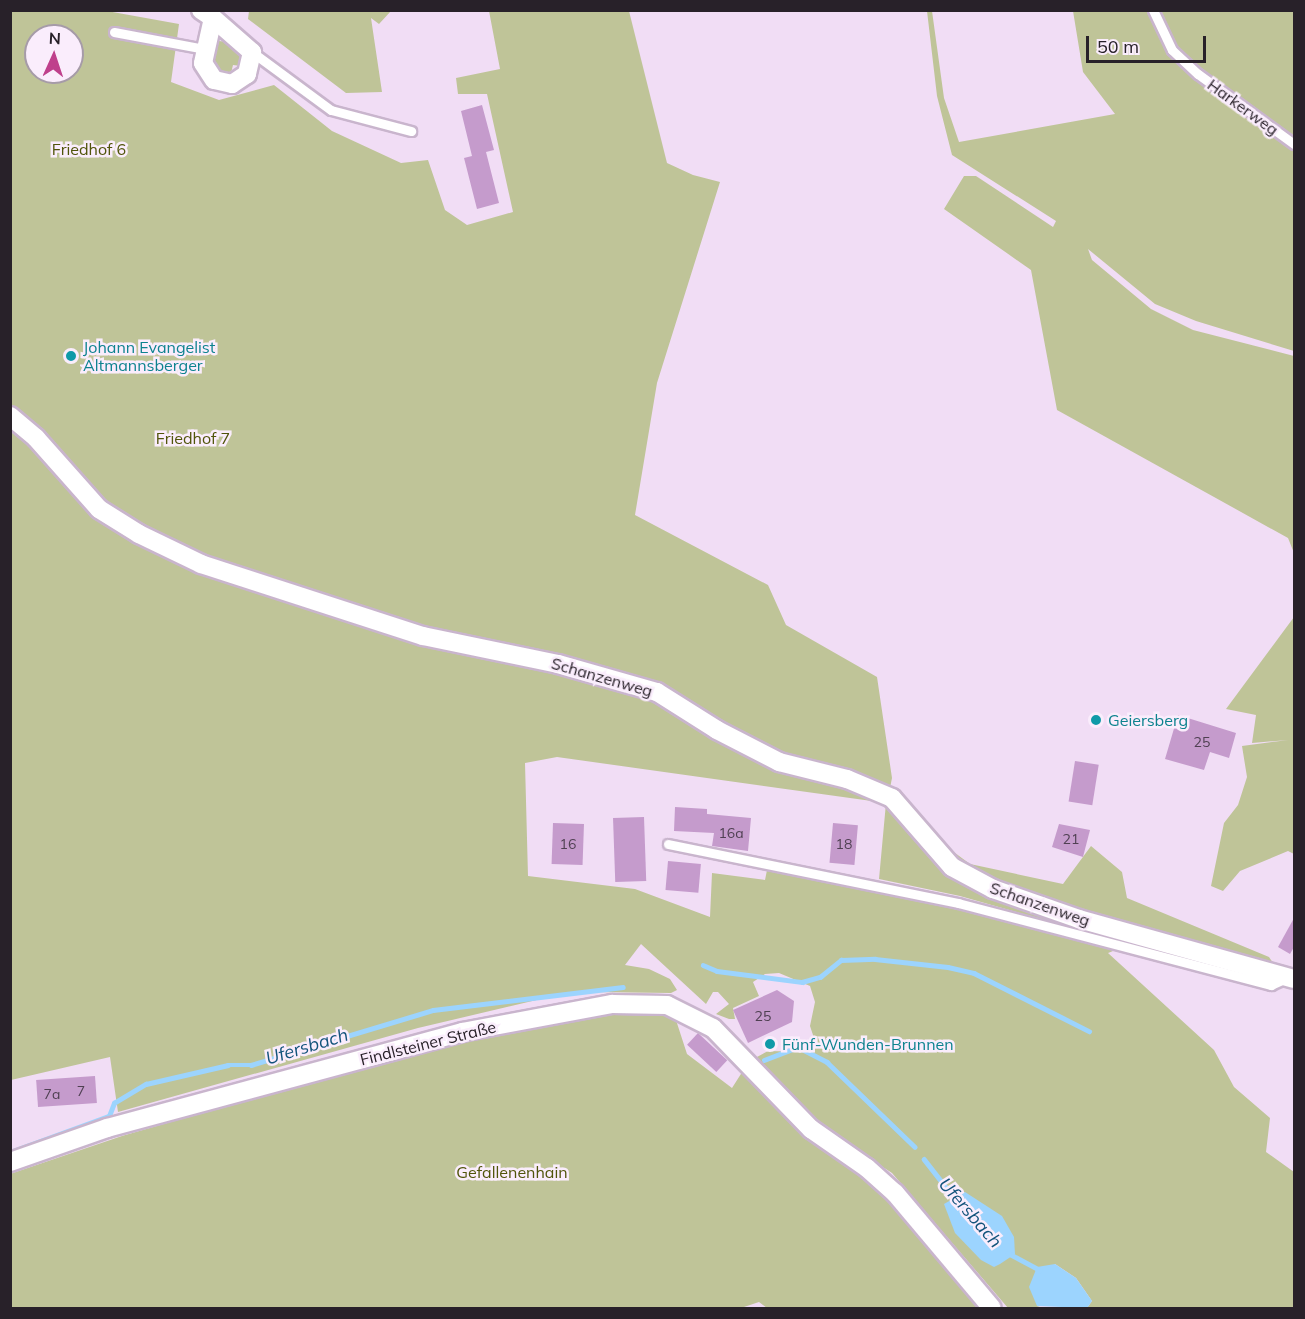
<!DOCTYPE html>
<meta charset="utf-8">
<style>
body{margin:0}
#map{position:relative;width:1305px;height:1319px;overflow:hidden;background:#f1ddf5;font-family:Mulish,sans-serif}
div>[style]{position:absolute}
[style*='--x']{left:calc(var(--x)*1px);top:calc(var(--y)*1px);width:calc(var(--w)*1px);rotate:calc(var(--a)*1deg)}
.green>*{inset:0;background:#bfc498}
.water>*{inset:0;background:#9cd4fe}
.stream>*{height:4.5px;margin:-2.25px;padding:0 2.25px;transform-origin:2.25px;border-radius:2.25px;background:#9cd4fe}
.building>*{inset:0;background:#c59bcc;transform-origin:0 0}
.roads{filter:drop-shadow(2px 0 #c9b5cd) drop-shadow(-2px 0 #c9b5cd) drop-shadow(0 2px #c9b5cd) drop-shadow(0 -2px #c9b5cd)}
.service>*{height:9px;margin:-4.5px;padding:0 4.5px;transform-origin:4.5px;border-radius:4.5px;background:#fff}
.minor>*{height:18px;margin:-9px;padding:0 9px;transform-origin:9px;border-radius:9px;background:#fff}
.dots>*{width:16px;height:16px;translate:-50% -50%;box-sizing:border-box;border:3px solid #faedfc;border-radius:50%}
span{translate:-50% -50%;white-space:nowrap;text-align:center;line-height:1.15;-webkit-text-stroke:5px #faedfc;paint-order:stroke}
.number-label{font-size:14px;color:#4f4052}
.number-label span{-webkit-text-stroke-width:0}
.street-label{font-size:16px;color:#282129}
.park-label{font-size:16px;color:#50540a}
.culture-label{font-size:16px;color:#0d838f}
.left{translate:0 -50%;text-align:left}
.water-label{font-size:18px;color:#12537b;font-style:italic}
.frame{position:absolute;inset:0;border:12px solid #282129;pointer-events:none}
.north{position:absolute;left:24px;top:24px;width:60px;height:60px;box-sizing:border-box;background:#faedfc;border:2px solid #a69ba8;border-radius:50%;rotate:3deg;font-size:16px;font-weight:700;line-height:24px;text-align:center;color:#282129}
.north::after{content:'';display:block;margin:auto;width:21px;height:27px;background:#bf408c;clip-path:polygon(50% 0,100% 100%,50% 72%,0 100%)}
.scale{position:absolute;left:1086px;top:36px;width:120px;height:27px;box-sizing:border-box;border:3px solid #282129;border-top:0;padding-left:8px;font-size:18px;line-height:21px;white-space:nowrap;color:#282129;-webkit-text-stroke:4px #faedfc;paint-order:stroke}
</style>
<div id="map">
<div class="green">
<i style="clip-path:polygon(1150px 10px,1170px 52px,1294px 146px,1294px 351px,1196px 321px,1155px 304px,1088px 249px,1092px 260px,1151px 309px,1193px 330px,1294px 356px,1294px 553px,1288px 538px,1057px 410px,1031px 270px,944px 209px,964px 176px,976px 176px,1053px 227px,1056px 221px,952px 155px,937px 96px,927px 11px,932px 11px,944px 98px,959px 142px,1115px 114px,1083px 72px,1073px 11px)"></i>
<i style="clip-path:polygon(evenodd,10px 11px,107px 11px,179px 24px,171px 82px,219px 100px,274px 85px,332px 131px,401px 163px,428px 160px,445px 210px,467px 225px,513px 212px,487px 94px,458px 94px,456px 78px,500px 69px,489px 11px,629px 11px,667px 163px,693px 175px,720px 182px,657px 383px,635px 515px,768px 585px,786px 625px,877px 677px,892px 778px,887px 803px,970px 864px,1063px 884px,1091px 846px,1122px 872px,1127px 898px,1269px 957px,1284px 979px,1271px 985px,960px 896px,879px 879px,886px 803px,557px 757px,525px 763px,528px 876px,635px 889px,710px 917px,712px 873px,765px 880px,767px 870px,794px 873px,871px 887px,1118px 949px,1108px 953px,1214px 1050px,1234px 1087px,1270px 1118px,1266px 1152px,1294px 1172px,1294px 1308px,1087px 1308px,1092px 1301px,1076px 1278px,1055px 1264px,1037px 1306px,1043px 1308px,1008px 1308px,892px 1173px,815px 1123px,755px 1058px,768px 1051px,812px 1052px,815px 1041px,810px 1026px,815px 1002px,810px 986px,779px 973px,765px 974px,753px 982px,759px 996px,733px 1008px,735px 1019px,729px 1019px,716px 1014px,729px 1004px,718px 992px,713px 992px,706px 1004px,641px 944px,625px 965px,649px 969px,670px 979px,677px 990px,671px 993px,590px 992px,545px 998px,418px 1028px,118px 1112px,110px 1057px,11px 1080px,10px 11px,36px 36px,72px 36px,72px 72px,36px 72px,36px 36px)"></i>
<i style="clip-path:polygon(249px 11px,391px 11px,379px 24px,371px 18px,382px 92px,346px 93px,248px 19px)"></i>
<i style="clip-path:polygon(1156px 11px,1294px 11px,1294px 140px,1199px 72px,1173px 47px)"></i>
<i style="clip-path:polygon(219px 41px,228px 42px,243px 54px,241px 66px,233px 65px,230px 77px,220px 77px,211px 58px)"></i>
<i style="clip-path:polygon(1294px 617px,1294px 854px,1288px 851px,1240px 871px,1223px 891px,1211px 886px,1224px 823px,1238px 805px,1247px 777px,1242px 746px,1288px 740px,1252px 743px,1256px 715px,1226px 709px)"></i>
<i style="clip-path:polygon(617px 1010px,675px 1017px,687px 1054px,732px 1088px,746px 1066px,789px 1121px,884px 1190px,986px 1308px,767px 1308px,759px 1302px,741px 1308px,11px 1308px,10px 1174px,122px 1136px,364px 1066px,549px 1022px)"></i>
</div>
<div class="water">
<i style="clip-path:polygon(965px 1192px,1002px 1216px,1014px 1237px,1015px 1254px,1000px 1264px,994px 1267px,981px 1260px,955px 1233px,944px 1204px)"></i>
<i style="clip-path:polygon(1055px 1264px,1076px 1278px,1092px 1301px,1087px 1308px,1037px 1306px,1029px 1287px,1037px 1267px)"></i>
</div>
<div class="stream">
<i style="--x:703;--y:965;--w:15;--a:23"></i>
<i style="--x:717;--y:971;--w:86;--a:7.4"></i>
<i style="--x:802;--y:982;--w:19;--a:-16"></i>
<i style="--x:820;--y:977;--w:27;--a:-39"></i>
<i style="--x:841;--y:960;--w:34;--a:-2"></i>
<i style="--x:875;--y:959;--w:73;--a:6.3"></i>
<i style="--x:948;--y:967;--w:27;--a:13"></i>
<i style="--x:974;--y:973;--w:129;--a:26.8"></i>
<i style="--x:764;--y:1060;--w:36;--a:-21"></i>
<i style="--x:798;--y:1047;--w:33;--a:27"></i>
<i style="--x:827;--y:1062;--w:122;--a:44"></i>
<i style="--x:10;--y:1152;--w:105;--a:-20"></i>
<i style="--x:109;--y:1116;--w:14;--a:-69"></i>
<i style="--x:114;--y:1103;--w:37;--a:-31"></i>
<i style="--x:146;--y:1084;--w:84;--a:-13"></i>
<i style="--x:228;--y:1065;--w:23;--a:0"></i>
<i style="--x:251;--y:1065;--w:190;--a:-16.8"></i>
<i style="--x:433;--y:1010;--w:191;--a:-6.9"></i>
<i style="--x:924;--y:1159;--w:52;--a:52"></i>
<i style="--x:1008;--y:1253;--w:36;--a:28"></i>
</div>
<div class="building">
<i style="clip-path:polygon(482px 105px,494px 150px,486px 152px,499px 203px,477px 209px,464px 158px,472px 156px,461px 111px)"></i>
<i style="clip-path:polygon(1178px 715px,1236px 733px,1229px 758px,1210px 752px,1204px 770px,1165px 759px)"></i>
<i style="left:1075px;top:761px;width:24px;height:41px;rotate:9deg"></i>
<i style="clip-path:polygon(675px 807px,707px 809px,707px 814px,751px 818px,748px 851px,712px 846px,714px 833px,674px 831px)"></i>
<i style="left:644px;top:817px;width:64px;height:31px;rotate:88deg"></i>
<i style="left:553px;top:823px;width:31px;height:41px;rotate:2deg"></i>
<i style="left:833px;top:823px;width:25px;height:40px;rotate:5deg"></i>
<i style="clip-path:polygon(1059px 824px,1090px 830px,1083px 857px,1052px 847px)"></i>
<i style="left:668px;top:861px;width:33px;height:29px;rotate:5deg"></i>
<i style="clip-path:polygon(1294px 918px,1294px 947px,1290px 954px,1278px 947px)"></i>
<i style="clip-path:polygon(777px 990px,794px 1001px,792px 1022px,748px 1043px,733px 1010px)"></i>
<i style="left:698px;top:1033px;width:40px;height:16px;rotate:43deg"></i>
<i style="left:95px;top:1076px;width:27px;height:59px;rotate:86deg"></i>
</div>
<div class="roads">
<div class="service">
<i style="--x:1153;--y:10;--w:44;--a:64.6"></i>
<i style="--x:1172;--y:50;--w:35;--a:43"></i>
<i style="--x:1198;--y:74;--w:119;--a:36.1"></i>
<i style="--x:114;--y:32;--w:93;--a:10.6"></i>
<i style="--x:252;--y:52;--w:98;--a:36.3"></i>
<i style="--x:331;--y:110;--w:83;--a:14.7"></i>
<i style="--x:668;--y:844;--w:296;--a:11.5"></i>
<i style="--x:958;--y:903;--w:324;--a:14.7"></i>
<i style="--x:1271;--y:985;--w:14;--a:-25"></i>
</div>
<div class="minor">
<i style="--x:201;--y:10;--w:14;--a:34"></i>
<i style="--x:213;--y:18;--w:52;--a:41.1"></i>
<i style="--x:252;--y:52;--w:23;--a:103"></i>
<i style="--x:247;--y:74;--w:18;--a:146"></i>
<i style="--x:232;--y:84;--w:18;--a:-167"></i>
<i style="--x:214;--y:80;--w:20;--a:-123"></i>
<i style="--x:203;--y:63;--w:46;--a:-77.5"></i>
<i style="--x:10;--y:416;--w:34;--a:40"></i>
<i style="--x:36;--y:438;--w:95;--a:48.4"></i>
<i style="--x:99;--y:509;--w:47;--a:32"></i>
<i style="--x:139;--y:534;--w:69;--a:25.8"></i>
<i style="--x:201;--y:564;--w:233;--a:18"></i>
<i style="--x:423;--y:636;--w:138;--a:11.7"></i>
<i style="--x:558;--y:664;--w:103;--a:15.8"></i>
<i style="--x:657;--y:692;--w:71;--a:32.3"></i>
<i style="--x:717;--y:730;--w:70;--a:27.3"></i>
<i style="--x:779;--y:762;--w:70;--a:14"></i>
<i style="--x:847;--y:779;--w:49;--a:22.9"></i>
<i style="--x:892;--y:798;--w:91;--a:49"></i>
<i style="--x:952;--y:867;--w:47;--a:28.2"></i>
<i style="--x:993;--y:889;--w:91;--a:19.2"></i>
<i style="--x:1079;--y:919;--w:223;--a:15.6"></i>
<i style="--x:10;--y:1162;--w:103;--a:-19.3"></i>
<i style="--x:107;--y:1128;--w:368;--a:-15.1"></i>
<i style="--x:462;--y:1032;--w:153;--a:-10.6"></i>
<i style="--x:612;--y:1004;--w:55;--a:1"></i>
<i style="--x:667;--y:1005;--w:51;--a:26.6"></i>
<i style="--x:713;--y:1028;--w:141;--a:45.9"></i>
<i style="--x:811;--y:1129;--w:68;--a:34.9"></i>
<i style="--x:867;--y:1168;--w:38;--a:42"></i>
<i style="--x:895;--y:1193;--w:150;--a:49.9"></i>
</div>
</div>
<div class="dots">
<i style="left:71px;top:356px;background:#0f9aa8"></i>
<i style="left:1096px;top:720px;background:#0f9aa8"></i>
<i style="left:770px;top:1044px;background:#0f9aa8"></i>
</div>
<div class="number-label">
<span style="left:1202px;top:742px">25</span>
<span style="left:731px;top:833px">16a</span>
<span style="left:1071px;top:839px">21</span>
<span style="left:568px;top:844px">16</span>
<span style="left:844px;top:844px">18</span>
<span style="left:763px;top:1016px">25</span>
<span style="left:81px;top:1091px">7</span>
<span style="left:52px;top:1094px">7a</span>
</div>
<div class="street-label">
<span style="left:1243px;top:107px;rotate:36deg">Harkerweg</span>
<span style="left:602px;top:677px;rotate:16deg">Schanzenweg</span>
<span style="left:1040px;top:904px;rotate:19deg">Schanzenweg</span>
<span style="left:428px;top:1043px;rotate:-14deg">Findlsteiner Straße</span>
</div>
<div class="park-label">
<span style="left:89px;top:149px">Friedhof 6</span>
<span style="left:193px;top:438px">Friedhof 7</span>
<span style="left:512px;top:1172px">Gefallenenhain</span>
</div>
<div class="culture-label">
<span class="left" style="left:83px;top:356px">Johann Evangelist<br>Altmannsberger</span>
<span class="left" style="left:1108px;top:720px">Geiersberg</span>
<span class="left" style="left:782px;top:1044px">Fünf-Wunden-Brunnen</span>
</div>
<div class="water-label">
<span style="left:307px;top:1047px;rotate:-17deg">Ufersbach</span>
<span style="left:970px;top:1213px;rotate:49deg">Ufersbach</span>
</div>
<div class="frame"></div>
<div class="north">N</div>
<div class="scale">50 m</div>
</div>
